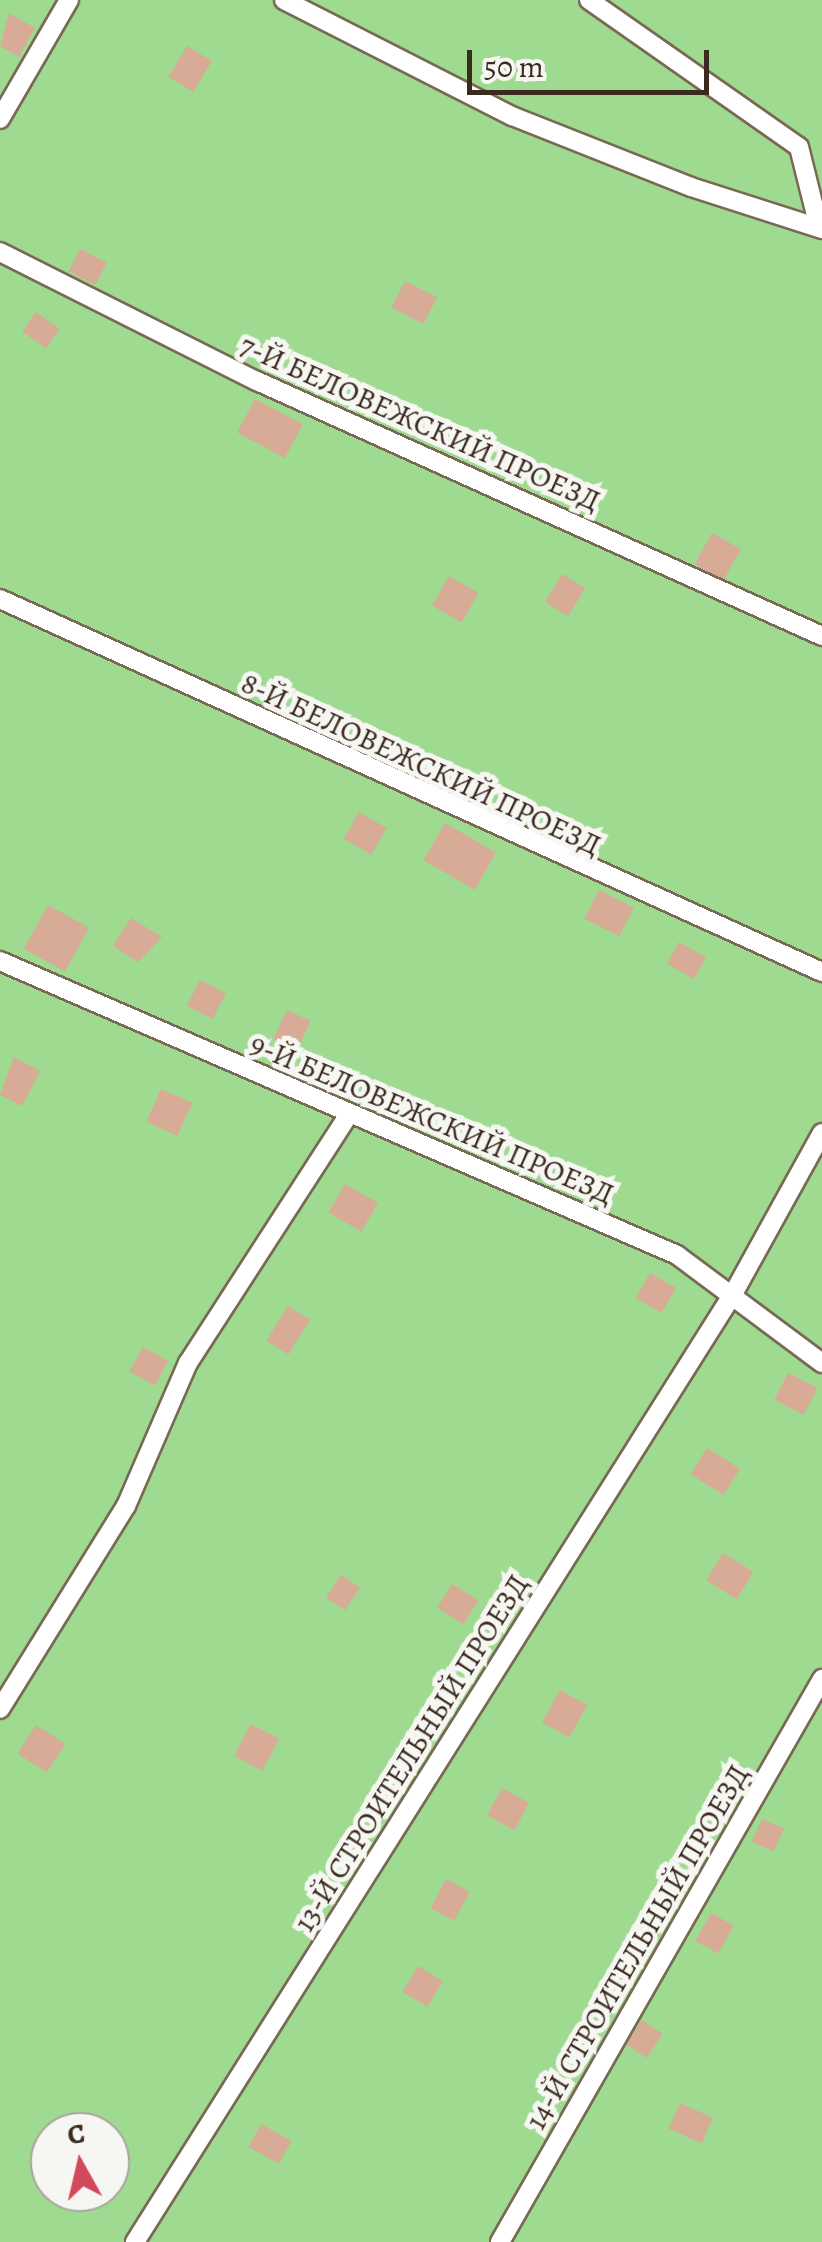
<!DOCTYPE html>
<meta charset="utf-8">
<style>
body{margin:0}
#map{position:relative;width:822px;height:2242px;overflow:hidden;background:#ecddb9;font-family:Alegreya,serif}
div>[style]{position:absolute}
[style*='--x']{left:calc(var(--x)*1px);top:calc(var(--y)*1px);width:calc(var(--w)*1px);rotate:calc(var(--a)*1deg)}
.green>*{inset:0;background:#9eda8f}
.building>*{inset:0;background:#d8ab96;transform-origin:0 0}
.roads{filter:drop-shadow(2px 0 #796954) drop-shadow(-2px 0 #796954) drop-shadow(0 2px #796954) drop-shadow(0 -2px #796954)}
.service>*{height:18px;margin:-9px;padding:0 9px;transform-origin:9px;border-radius:9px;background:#fff}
span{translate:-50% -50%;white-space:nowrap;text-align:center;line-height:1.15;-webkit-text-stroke:10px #f6f6f2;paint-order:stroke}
.street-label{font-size:30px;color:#3b2a1e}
.north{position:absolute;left:30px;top:2112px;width:100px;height:100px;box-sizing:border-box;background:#f6f6f2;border:2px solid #aba49d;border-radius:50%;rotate:352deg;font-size:28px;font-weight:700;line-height:40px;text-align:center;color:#3b2a1e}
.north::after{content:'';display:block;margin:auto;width:35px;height:45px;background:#d1495b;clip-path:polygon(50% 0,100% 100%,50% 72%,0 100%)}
.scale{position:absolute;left:467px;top:50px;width:242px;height:45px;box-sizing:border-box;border:5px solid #3b2a1e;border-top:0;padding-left:12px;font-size:30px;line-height:35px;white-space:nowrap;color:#3b2a1e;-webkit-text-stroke:8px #f6f6f2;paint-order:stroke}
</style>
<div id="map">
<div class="green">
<i style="clip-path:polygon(evenodd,0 0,822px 0,822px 2242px,0 2242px,0 0,50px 2132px,110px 2132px,110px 2192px,50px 2192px,50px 2132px)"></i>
</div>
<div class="building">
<i style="clip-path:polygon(9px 13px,35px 28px,19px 57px,0 46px)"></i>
<i style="left:187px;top:46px;width:29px;height:36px;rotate:31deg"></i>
<i style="left:80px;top:249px;width:30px;height:25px;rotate:27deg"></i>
<i style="left:405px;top:281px;width:36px;height:30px;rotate:27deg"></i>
<i style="left:36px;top:312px;width:29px;height:24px;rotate:35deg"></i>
<i style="left:255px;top:399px;width:54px;height:38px;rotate:28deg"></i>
<i style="left:712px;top:533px;width:33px;height:36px;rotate:29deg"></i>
<i style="left:562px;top:574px;width:27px;height:33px;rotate:31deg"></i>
<i style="left:449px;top:576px;width:34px;height:34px;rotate:30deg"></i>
<i style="left:359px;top:812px;width:32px;height:31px;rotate:30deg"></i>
<i style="left:445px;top:823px;width:59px;height:43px;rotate:30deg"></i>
<i style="left:599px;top:890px;width:39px;height:32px;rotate:27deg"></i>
<i style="left:48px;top:905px;width:47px;height:50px;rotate:29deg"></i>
<i style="clip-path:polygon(131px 918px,162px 937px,138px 962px,113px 946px)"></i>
<i style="left:679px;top:942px;width:31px;height:25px;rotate:29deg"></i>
<i style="left:200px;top:980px;width:29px;height:29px;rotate:27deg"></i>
<i style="left:287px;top:1010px;width:26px;height:32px;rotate:25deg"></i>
<i style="clip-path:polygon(14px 1057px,40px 1071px,22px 1106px,0 1095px)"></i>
<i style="left:161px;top:1089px;width:34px;height:36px;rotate:24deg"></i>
<i style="left:345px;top:1184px;width:38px;height:33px;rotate:30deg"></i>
<i style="left:650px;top:1273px;width:30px;height:29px;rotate:30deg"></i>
<i style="left:288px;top:1306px;width:26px;height:41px;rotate:32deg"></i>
<i style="left:143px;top:1347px;width:29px;height:28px;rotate:29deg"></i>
<i style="left:788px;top:1373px;width:33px;height:30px;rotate:27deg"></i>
<i style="left:707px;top:1448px;width:39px;height:31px;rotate:32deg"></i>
<i style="left:723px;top:1553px;width:36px;height:32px;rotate:32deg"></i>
<i style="left:341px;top:1575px;width:23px;height:27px;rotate:34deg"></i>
<i style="left:452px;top:1584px;width:31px;height:28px;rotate:32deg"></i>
<i style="left:560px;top:1690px;width:31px;height:37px;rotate:29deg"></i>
<i style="left:251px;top:1724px;width:32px;height:36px;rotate:28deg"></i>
<i style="left:36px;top:1725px;width:35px;height:34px;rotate:33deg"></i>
<i style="left:502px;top:1788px;width:31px;height:31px;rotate:29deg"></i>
<i style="left:762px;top:1819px;width:24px;height:25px;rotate:24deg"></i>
<i style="left:446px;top:1879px;width:27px;height:33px;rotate:28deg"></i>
<i style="left:711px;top:1913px;width:26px;height:32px;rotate:29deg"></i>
<i style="left:418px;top:1966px;width:29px;height:30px;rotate:31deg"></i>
<i style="left:642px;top:2020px;width:25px;height:29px;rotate:34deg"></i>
<i style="left:680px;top:2103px;width:36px;height:28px;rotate:24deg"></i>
<i style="left:261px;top:2124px;width:35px;height:26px;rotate:29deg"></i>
</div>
<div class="roads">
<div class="service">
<i style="--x:284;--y:0;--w:256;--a:27"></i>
<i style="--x:512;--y:116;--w:193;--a:21.6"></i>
<i style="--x:691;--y:187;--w:138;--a:17.8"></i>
<i style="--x:589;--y:0;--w:256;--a:35"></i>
<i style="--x:799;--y:147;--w:82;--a:76"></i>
<i style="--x:0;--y:119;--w:138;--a:-59.9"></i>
<i style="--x:0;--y:252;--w:288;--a:26.7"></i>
<i style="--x:257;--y:381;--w:620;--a:24.29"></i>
<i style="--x:0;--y:599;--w:903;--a:24.41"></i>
<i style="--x:0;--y:961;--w:738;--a:23.47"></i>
<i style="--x:677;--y:1255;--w:181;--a:36.7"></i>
<i style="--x:0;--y:1709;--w:239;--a:-58.2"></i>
<i style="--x:126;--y:1506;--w:156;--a:-66.6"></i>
<i style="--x:188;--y:1363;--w:297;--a:-57.1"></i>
<i style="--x:135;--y:2242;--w:1121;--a:-57.76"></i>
<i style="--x:733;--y:1294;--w:184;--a:-61.1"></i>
<i style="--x:500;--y:2242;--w:649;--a:-60.23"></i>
</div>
</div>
<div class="street-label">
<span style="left:420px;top:423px;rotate:24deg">7-Й БЕЛОВЕЖСКИЙ ПРОЕЗД</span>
<span style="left:421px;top:764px;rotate:25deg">8-Й БЕЛОВЕЖСКИЙ ПРОЕЗД</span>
<span style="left:432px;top:1119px;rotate:23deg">9-Й БЕЛОВЕЖСКИЙ ПРОЕЗД</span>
<span style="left:411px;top:1753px;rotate:-58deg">13-Й СТРОИТЕЛЬНЫЙ ПРОЕЗД</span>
<span style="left:637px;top:1947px;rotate:-60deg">14-Й СТРОИТЕЛЬНЫЙ ПРОЕЗД</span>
</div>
<div class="north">С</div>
<div class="scale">50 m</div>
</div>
